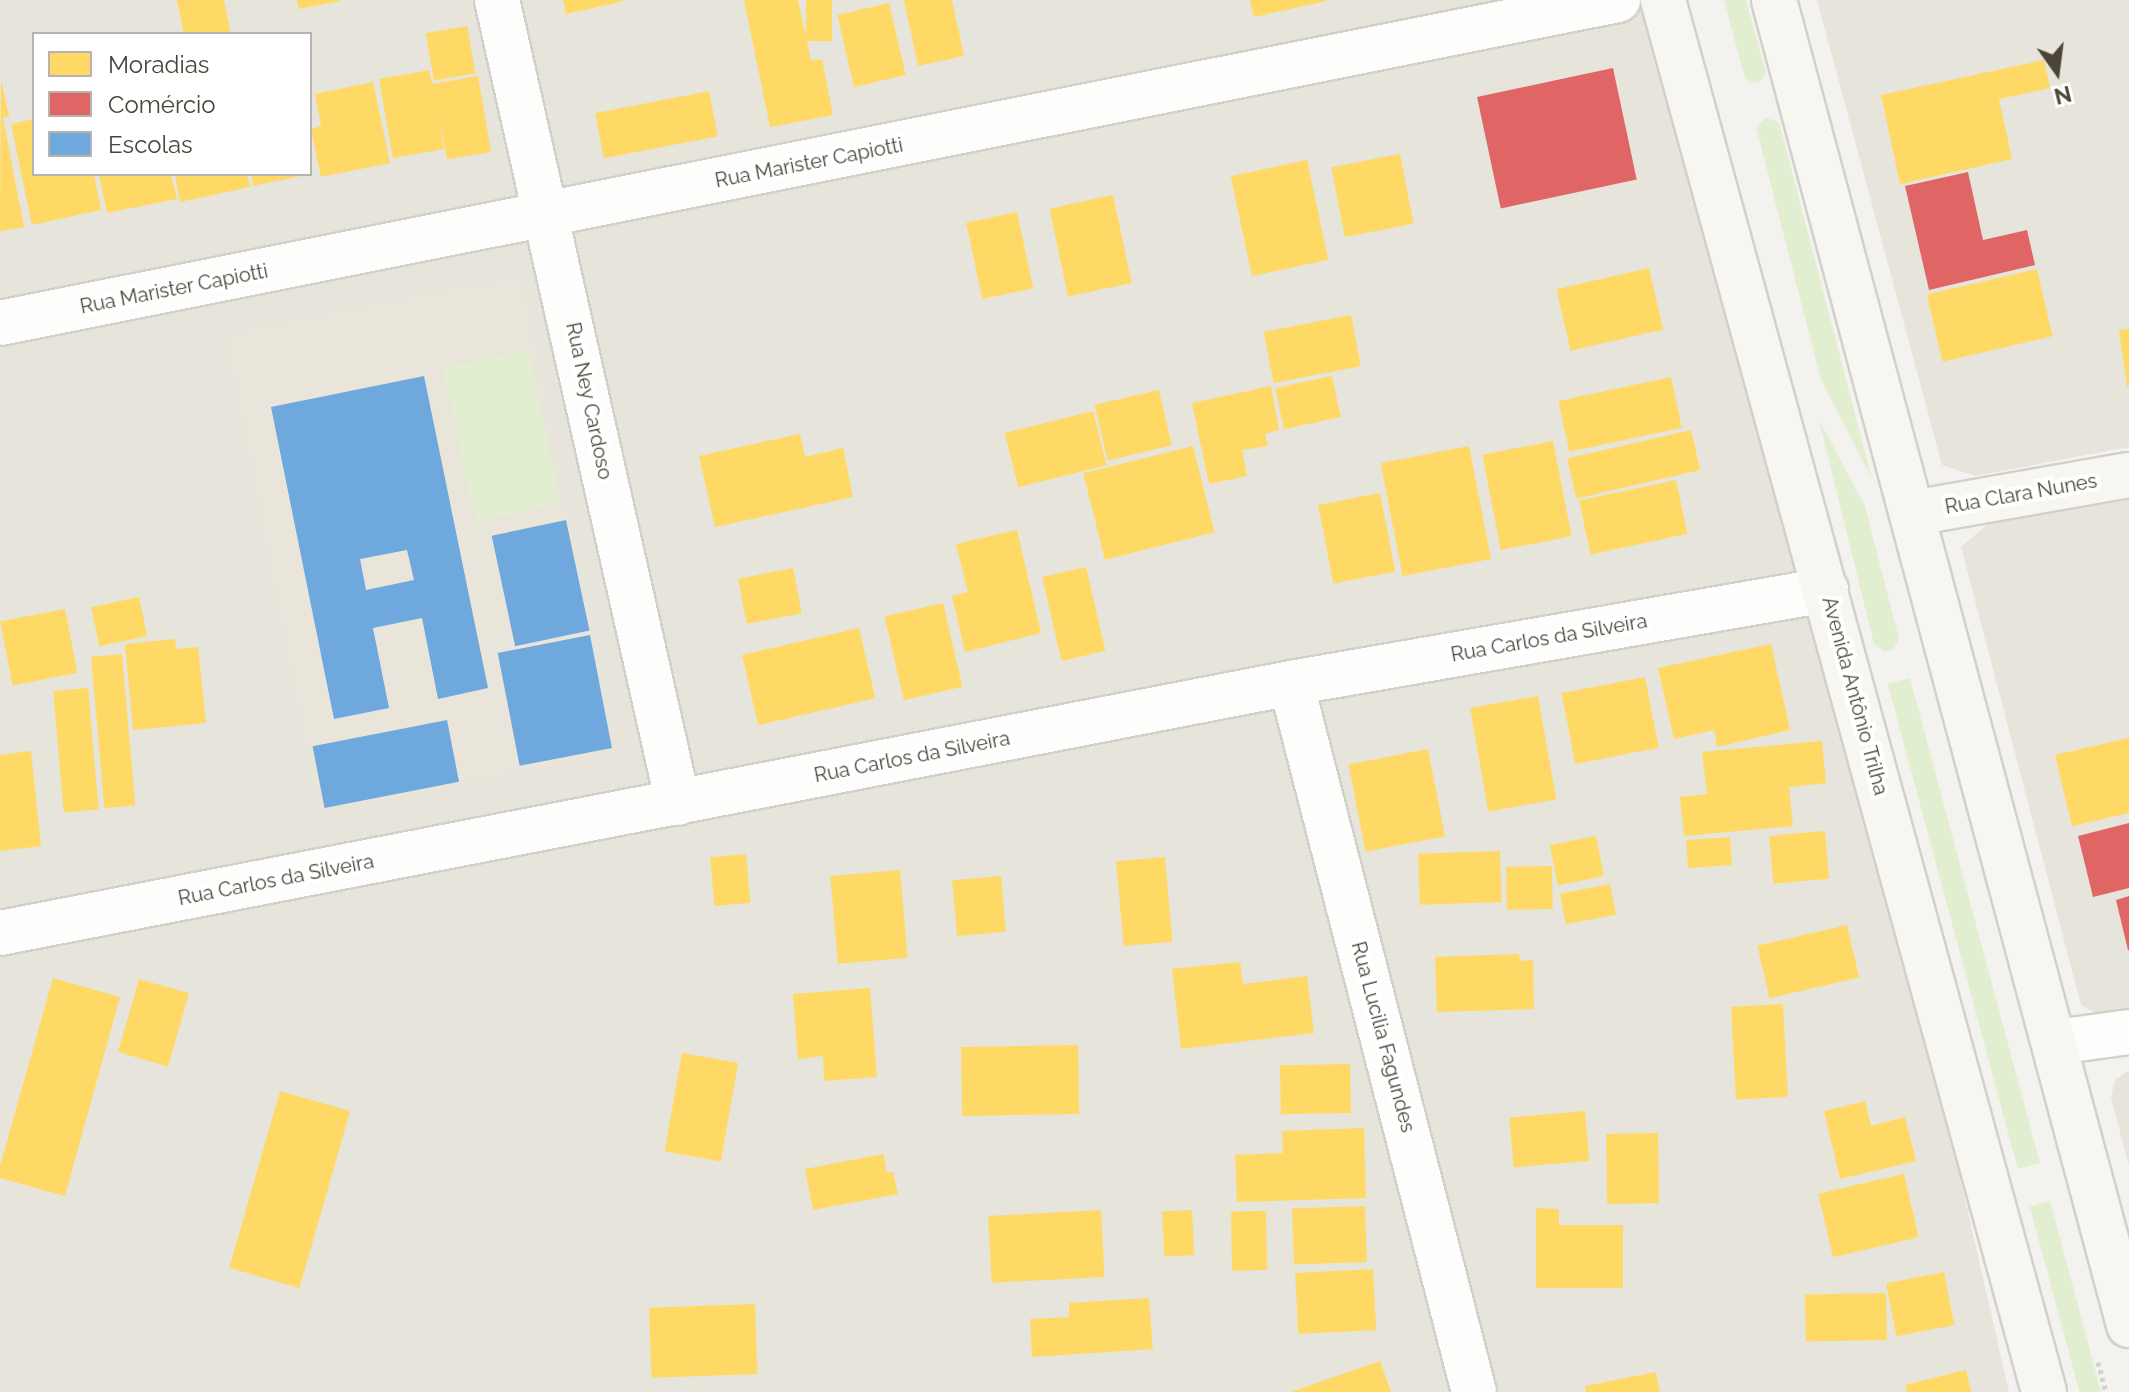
<!DOCTYPE html>
<meta charset="utf-8">
<style>
body{margin:0}
#map{position:relative;width:2129px;height:1392px;overflow:hidden;background:#f4f2ee;font-family:Raleway,sans-serif}
div>[style]{position:absolute}
[style*='--x']{left:calc(var(--x)*1px);top:calc(var(--y)*1px);width:calc(var(--w)*1px);rotate:calc(var(--a)*1deg)}
.residential>*{inset:0;background:#e7e4dc}
.education>*{inset:0;background:#eae5da;transform-origin:0 0}
.green>*{inset:0;background:#e1eecf;transform-origin:0 0}
.homes>*{inset:0;background:#ffd966;transform-origin:0 0}
.shops>*{inset:0;background:#e06666;transform-origin:0 0}
.schools>*{inset:0;background:#6fa8dc;transform-origin:0 0}
.path>*{height:5px;margin-top:-2.5px;transform-origin:0;background:repeating-linear-gradient(90deg,#d3d2cc 0 4px,transparent 0 8px)}
.roads{filter:drop-shadow(2px 0 #d2d0cb) drop-shadow(-2px 0 #d2d0cb) drop-shadow(0 2px #d2d0cb) drop-shadow(0 -2px #d2d0cb)}
.street>*{height:44px;margin:-22px;padding:0 22px;transform-origin:22px;border-radius:22px;background:#fdfdfc}
.secondary>*{height:44px;margin:-22px;padding:0 22px;transform-origin:22px;border-radius:22px;background:#f7f6f1}
span{translate:-50% -50%;white-space:nowrap;text-align:center;line-height:1.15;-webkit-text-stroke:8px #fff;paint-order:stroke}
.street-label{font-size:20px;color:#4b4439}
.legend{position:absolute;left:32px;top:32px;width:280px;height:144px;box-sizing:border-box;background:#fff;border:2px solid #b7b4b0;margin:0;padding:10px 14px;list-style:none;font-size:24px;color:#4b4439}
.legend li{display:flex;align-items:center;gap:16px;height:40px}
.legend b{width:40px;border:2px solid #b7b4b0}
.north{position:absolute;left:2017px;top:32px;width:80px;height:80px;-webkit-text-stroke:6px #fff;paint-order:stroke;rotate:166deg;font-size:22px;font-weight:700;line-height:32px;text-align:center;color:#4b4439}
.north::after{content:'';display:block;margin:auto;width:28px;height:36px;background:#4b4439;clip-path:polygon(50% 0,100% 100%,50% 72%,0 100%)}
</style>
<div id="map">
<div class="residential">
<i style="clip-path:polygon(evenodd,0 0,1663px 0,1826px 590px,2009px 1392px,0 1392px,0 0,34px 34px,310px 34px,310px 174px,34px 174px,34px 34px)"></i>
<i style="clip-path:polygon(1817px 0,2129px 0,2129px 447px,1975px 476px,1942px 465px)"></i>
<i style="clip-path:polygon(2129px 497px,2129px 1010px,2098px 1015px,2081px 1005px,1961px 547px,1989px 523px)"></i>
<i style="clip-path:polygon(2129px 1070px,2129px 1166px,2111px 1098px,2115px 1080px)"></i>
</div>
<div class="education">
<i style="left:521px;top:275px;width:488px;height:302px;rotate:79deg"></i>
</div>
<div class="green">
<i style="clip-path:polygon(1724px 0,1746px 0,1766px 72px,1762px 80px,1755px 83px,1745px 79px)"></i>
<i style="clip-path:polygon(1766px 118px,1779px 122px,1872px 479px,1821px 380px,1756px 127px)"></i>
<i style="left:528px;top:350px;width:157px;height:87px;rotate:78deg"></i>
<i style="clip-path:polygon(1819px 420px,1865px 506px,1899px 639px,1893px 650px,1885px 652px,1874px 644px)"></i>
<i style="left:1910px;top:678px;width:502px;height:23px;rotate:75deg"></i>
<i style="left:2050px;top:1201px;width:198px;height:21px;rotate:75deg"></i>
</div>
<div class="homes">
<i style="clip-path:polygon(177px 0,224px 0,231px 34px,184px 34px)"></i>
<i style="clip-path:polygon(297px 0,340px 0,340px 1px,299px 9px)"></i>
<i style="clip-path:polygon(563px 0,623px 0,624px 1px,566px 14px)"></i>
<i style="clip-path:polygon(744px 0,798px 0,811px 61px,822px 59px,833px 115px,770px 127px)"></i>
<i style="left:806px;top:0;width:26px;height:41px"></i>
<i style="clip-path:polygon(904px 0,952px 0,964px 56px,918px 66px)"></i>
<i style="clip-path:polygon(1250px 0,1326px 0,1326px 1px,1254px 17px)"></i>
<i style="left:889px;top:3px;width:74px;height:53px;rotate:77deg"></i>
<i style="left:467px;top:26px;width:48px;height:42px;rotate:80deg"></i>
<i style="clip-path:polygon(2044px 60px,2050px 88px,1999px 99px,2012px 159px,1900px 184px,1881px 95px)"></i>
<i style="clip-path:polygon(429px 70px,432px 84px,478px 76px,491px 152px,447px 159px,438px 111px,444px 149px,393px 158px,379px 79px)"></i>
<i style="clip-path:polygon(1px 79px,9px 116px,3px 118px,24px 227px,0 231px)"></i>
<i style="clip-path:polygon(373px 82px,390px 163px,321px 177px,311px 129px,321px 126px,315px 94px)"></i>
<i style="left:709px;top:91px;width:46px;height:116px;rotate:79deg"></i>
<i style="clip-path:polygon(34px 119px,34px 174px,94px 174px,101px 210px,32px 225px,11px 124px)"></i>
<i style="left:1400px;top:154px;width:71px;height:70px;rotate:79deg"></i>
<i style="left:1307px;top:160px;width:102px;height:78px;rotate:78deg"></i>
<i style="clip-path:polygon(171px 174px,177px 199px,107px 213px,99px 175px)"></i>
<i style="clip-path:polygon(175px 174px,247px 174px,250px 187px,180px 202px)"></i>
<i style="clip-path:polygon(251px 174px,306px 174px,306px 175px,253px 186px)"></i>
<i style="left:1113px;top:195px;width:90px;height:65px;rotate:78deg"></i>
<i style="left:1017px;top:212px;width:78px;height:52px;rotate:78deg"></i>
<i style="left:1649px;top:268px;width:63px;height:95px;rotate:77deg"></i>
<i style="left:2037px;top:269px;width:69px;height:113px;rotate:77deg"></i>
<i style="left:1351px;top:315px;width:52px;height:89px;rotate:79deg"></i>
<i style="clip-path:polygon(2129px 329px,2129px 387px,2127px 387px,2119px 330px)"></i>
<i style="left:1332px;top:376px;width:42px;height:58px;rotate:78deg"></i>
<i style="left:1671px;top:377px;width:52px;height:115px;rotate:78deg"></i>
<i style="clip-path:polygon(1271px 386px,1279px 430px,1265px 434px,1268px 446px,1242px 450px,1247px 476px,1209px 484px,1192px 403px)"></i>
<i style="left:1159px;top:390px;width:57px;height:66px;rotate:77deg"></i>
<i style="left:1093px;top:411px;width:56px;height:91px;rotate:76deg"></i>
<i style="left:1691px;top:430px;width:41px;height:127px;rotate:77deg"></i>
<i style="clip-path:polygon(800px 434px,805px 457px,843px 448px,853px 497px,715px 527px,699px 456px)"></i>
<i style="left:1553px;top:441px;width:97px;height:72px;rotate:79deg"></i>
<i style="left:1193px;top:446px;width:89px;height:113px;rotate:76deg"></i>
<i style="left:1469px;top:446px;width:115px;height:90px;rotate:79deg"></i>
<i style="left:1676px;top:480px;width:55px;height:99px;rotate:78deg"></i>
<i style="left:1380px;top:493px;width:80px;height:63px;rotate:79deg"></i>
<i style="clip-path:polygon(1017px 530px,1041px 633px,965px 652px,952px 596px,968px 592px,956px 544px)"></i>
<i style="left:1086px;top:567px;width:86px;height:45px;rotate:77deg"></i>
<i style="left:793px;top:568px;width:46px;height:56px;rotate:79deg"></i>
<i style="left:139px;top:597px;width:40px;height:49px;rotate:78deg"></i>
<i style="left:943px;top:603px;width:86px;height:60px;rotate:77deg"></i>
<i style="left:65px;top:609px;width:65px;height:66px;rotate:79deg"></i>
<i style="left:859px;top:628px;width:72px;height:120px;rotate:77deg"></i>
<i style="clip-path:polygon(175px 639px,176px 649px,198px 647px,206px 723px,133px 730px,125px 644px)"></i>
<i style="clip-path:polygon(1771px 644px,1790px 730px,1717px 747px,1714px 730px,1674px 739px,1658px 668px)"></i>
<i style="left:122px;top:654px;width:152px;height:31px;rotate:85deg"></i>
<i style="left:1645px;top:677px;width:72px;height:85px;rotate:79deg"></i>
<i style="left:88px;top:688px;width:122px;height:35px;rotate:85deg"></i>
<i style="left:1538px;top:696px;width:105px;height:69px;rotate:80deg"></i>
<i style="clip-path:polygon(2129px 738px,2129px 813px,2072px 826px,2055px 755px)"></i>
<i style="clip-path:polygon(1822px 741px,1826px 783px,1789px 787px,1793px 826px,1684px 836px,1680px 797px,1707px 794px,1702px 752px)"></i>
<i style="left:1428px;top:749px;width:89px;height:81px;rotate:79deg"></i>
<i style="clip-path:polygon(31px 751px,41px 846px,0 851px,0 755px)"></i>
<i style="left:1825px;top:831px;width:48px;height:56px;rotate:85deg"></i>
<i style="left:1596px;top:836px;width:41px;height:47px;rotate:79deg"></i>
<i style="left:1730px;top:837px;width:28px;height:44px;rotate:86deg"></i>
<i style="left:1500px;top:851px;width:51px;height:82px;rotate:88deg"></i>
<i style="left:746px;top:854px;width:49px;height:36px;rotate:85deg"></i>
<i style="left:1165px;top:857px;width:85px;height:49px;rotate:85deg"></i>
<i style="left:1552px;top:866px;width:43px;height:46px;rotate:89deg"></i>
<i style="left:900px;top:870px;width:88px;height:70px;rotate:85deg"></i>
<i style="left:1001px;top:876px;width:56px;height:49px;rotate:85deg"></i>
<i style="left:1610px;top:884px;width:31px;height:51px;rotate:79deg"></i>
<i style="left:1847px;top:925px;width:54px;height:92px;rotate:77deg"></i>
<i style="clip-path:polygon(1519px 954px,1520px 961px,1533px 960px,1534px 1009px,1437px 1012px,1435px 957px)"></i>
<i style="clip-path:polygon(1240px 962px,1243px 984px,1307px 976px,1314px 1033px,1181px 1049px,1172px 969px)"></i>
<i style="clip-path:polygon(53px 978px,120px 997px,65px 1196px,0 1178px,0 1166px)"></i>
<i style="left:139px;top:979px;width:52px;height:76px;rotate:16deg"></i>
<i style="clip-path:polygon(870px 988px,877px 1077px,824px 1081px,823px 1056px,798px 1059px,793px 994px)"></i>
<i style="left:1783px;top:1004px;width:93px;height:52px;rotate:87deg"></i>
<i style="left:1078px;top:1045px;width:69px;height:117px;rotate:89deg"></i>
<i style="left:682px;top:1053px;width:57px;height:100px;rotate:10deg"></i>
<i style="left:1350px;top:1064px;width:49px;height:70px;rotate:89deg"></i>
<i style="left:280px;top:1091px;width:73px;height:184px;rotate:16deg"></i>
<i style="clip-path:polygon(1865px 1101px,1871px 1126px,1905px 1117px,1916px 1161px,1840px 1179px,1824px 1111px)"></i>
<i style="left:1585px;top:1111px;width:50px;height:76px;rotate:85deg"></i>
<i style="clip-path:polygon(1364px 1128px,1366px 1198px,1237px 1202px,1235px 1155px,1283px 1153px,1282px 1131px)"></i>
<i style="left:1658px;top:1133px;width:70px;height:52px;rotate:89deg"></i>
<i style="clip-path:polygon(883px 1154px,887px 1173px,893px 1172px,898px 1194px,813px 1210px,805px 1169px)"></i>
<i style="left:1904px;top:1174px;width:65px;height:88px;rotate:77deg"></i>
<i style="left:1365px;top:1206px;width:56px;height:73px;rotate:88deg"></i>
<i style="clip-path:polygon(1536px 1208px,1559px 1209px,1559px 1225px,1623px 1225px,1623px 1288px,1536px 1288px)"></i>
<i style="left:1101px;top:1210px;width:67px;height:113px;rotate:87deg"></i>
<i style="left:1192px;top:1210px;width:45px;height:30px;rotate:87deg"></i>
<i style="left:1266px;top:1211px;width:59px;height:35px;rotate:89deg"></i>
<i style="left:1373px;top:1269px;width:61px;height:78px;rotate:87deg"></i>
<i style="left:1944px;top:1272px;width:54px;height:59px;rotate:79deg"></i>
<i style="left:1886px;top:1293px;width:47px;height:81px;rotate:89deg"></i>
<i style="clip-path:polygon(1149px 1298px,1153px 1349px,1032px 1357px,1030px 1319px,1069px 1317px,1069px 1303px)"></i>
<i style="left:755px;top:1304px;width:70px;height:106px;rotate:88deg"></i>
<i style="clip-path:polygon(1380px 1361px,1391px 1392px,1291px 1392px)"></i>
<i style="clip-path:polygon(1966px 1370px,1971px 1392px,1907px 1392px,1905px 1385px)"></i>
<i style="clip-path:polygon(1656px 1372px,1660px 1392px,1586px 1392px,1585px 1386px)"></i>
</div>
<div class="shops">
<i style="left:1613px;top:68px;width:114px;height:139px;rotate:78deg"></i>
<i style="clip-path:polygon(1968px 172px,1983px 240px,2027px 230px,2035px 265px,1929px 290px,1905px 186px)"></i>
<i style="clip-path:polygon(2129px 823px,2129px 888px,2093px 897px,2078px 836px)"></i>
<i style="clip-path:polygon(2129px 896px,2129px 950px,2128px 950px,2116px 900px)"></i>
</div>
<div class="schools">
<i style="clip-path:polygon(evenodd,424px 376px,488px 688px,438px 699px,422px 618px,373px 628px,389px 708px,334px 719px,271px 407px,424px 376px,407px 550px,414px 580px,366px 590px,360px 559px,407px 550px)"></i>
<i style="left:566px;top:520px;width:113px;height:76px;rotate:78deg"></i>
<i style="left:590px;top:635px;width:115px;height:94px;rotate:79deg"></i>
<i style="left:447px;top:720px;width:63px;height:137px;rotate:79deg"></i>
</div>
<div class="path">
<i style="--x:2098;--y:1362;--w:31;--a:75"></i>
</div>
<div class="roads">
<div class="street">
<i style="--x:497;--y:0;--w:823;--a:77.3"></i>
<i style="--x:0;--y:323;--w:1650;--a:-11.29"></i>
<i style="--x:1291;--y:683;--w:732;--a:75.53"></i>
<i style="--x:0;--y:933;--w:1315;--a:-10.96"></i>
<i style="--x:1291;--y:683;--w:543;--a:-9.86"></i>
<i style="--x:2056;--y:1042;--w:74;--a:-7.8"></i>
</div>
<div class="secondary">
<i style="--x:1663;--y:0;--w:1443;--a:74.69"></i>
<i style="--x:1774;--y:0;--w:1372;--a:75"></i>
<i style="--x:1913;--y:513;--w:219;--a:-10"></i>
</div>
</div>
<div class="street-label">
<span style="left:809px;top:163px;rotate:-11deg">Rua Marister Capiotti</span>
<span style="left:174px;top:289px;rotate:-11deg">Rua Marister Capiotti</span>
<span style="left:589px;top:401px;rotate:78deg">Rua Ney Cardoso</span>
<span style="left:2021px;top:494px;rotate:-10deg">Rua Clara Nunes</span>
<span style="left:1549px;top:638px;rotate:-10deg">Rua Carlos da Silveira</span>
<span style="left:1855px;top:696px;rotate:75deg">Avenida Antônio Trilha</span>
<span style="left:912px;top:757px;rotate:-11deg">Rua Carlos da Silveira</span>
<span style="left:276px;top:880px;rotate:-11deg">Rua Carlos da Silveira</span>
<span style="left:1383px;top:1037px;rotate:75deg">Rua Lucilia Fagundes</span>
</div>
<ul class="legend">
<li><b style="height:22px;background:#ffd966"></b>Moradias</li>
<li><b style="height:22px;background:#e06666"></b>Comércio</li>
<li><b style="height:22px;background:#6fa8dc"></b>Escolas</li>
</ul>
<div class="north">N</div>
</div>
